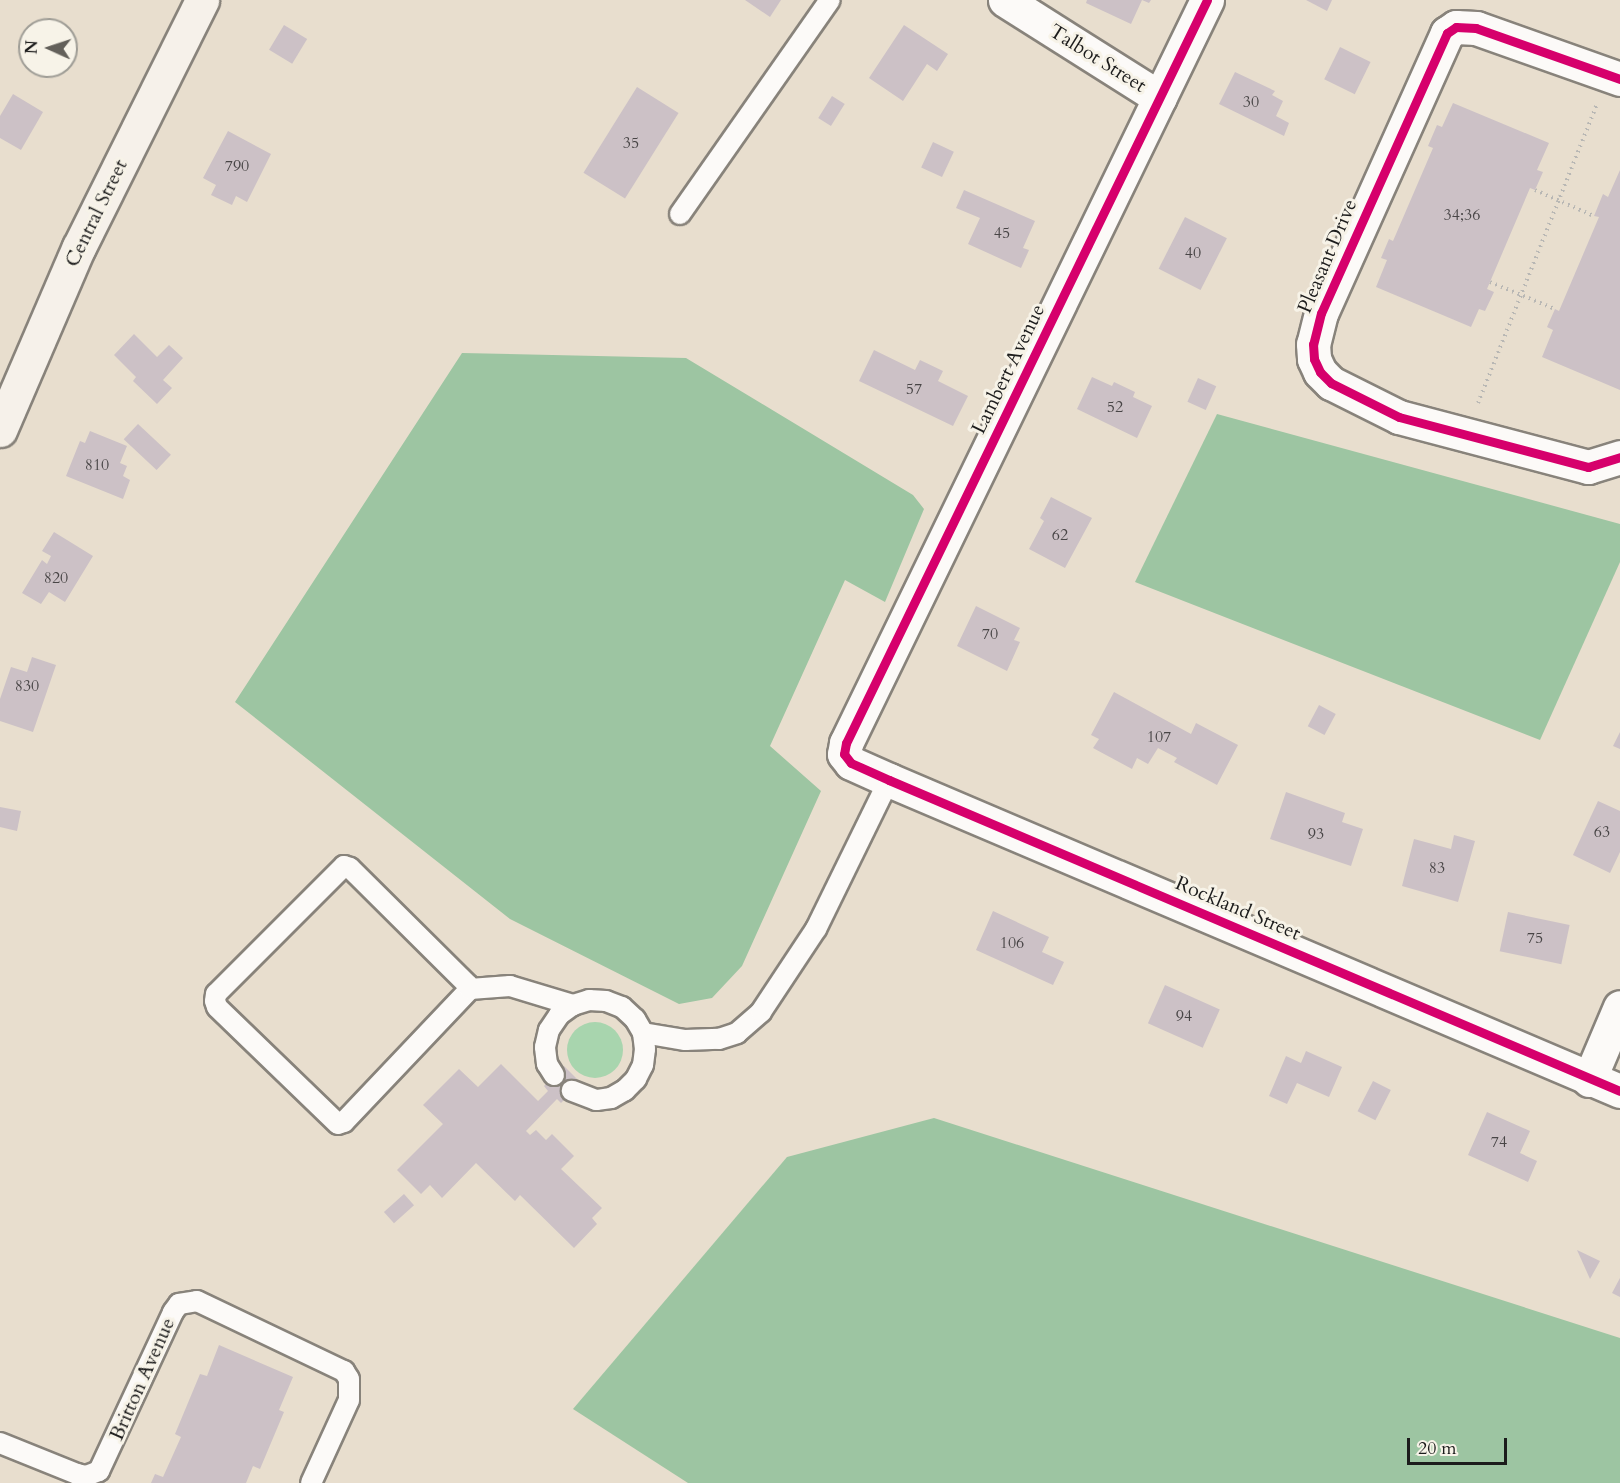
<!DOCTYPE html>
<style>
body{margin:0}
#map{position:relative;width:1620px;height:1483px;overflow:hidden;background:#e8dece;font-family:Cardo,serif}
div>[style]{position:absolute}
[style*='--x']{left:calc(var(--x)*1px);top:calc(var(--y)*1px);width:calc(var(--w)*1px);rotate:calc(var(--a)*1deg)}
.green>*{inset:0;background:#a8d5ae}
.round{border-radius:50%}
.forest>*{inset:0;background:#9dc5a2}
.building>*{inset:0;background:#ccc1c6;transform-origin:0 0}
.path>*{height:4px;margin-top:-2px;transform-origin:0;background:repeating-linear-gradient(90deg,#b8b7b4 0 1.5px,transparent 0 6px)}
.roads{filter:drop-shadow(2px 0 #88837b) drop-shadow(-2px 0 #88837b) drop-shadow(0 2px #88837b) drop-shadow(0 -2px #88837b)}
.lane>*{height:20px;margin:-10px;padding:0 10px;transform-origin:10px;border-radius:10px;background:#fcfaf8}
.street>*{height:33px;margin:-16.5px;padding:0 16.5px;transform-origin:16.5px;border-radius:16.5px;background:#fcfaf8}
.secondary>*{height:33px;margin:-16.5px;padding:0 16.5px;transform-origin:16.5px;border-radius:16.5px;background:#f6f1ea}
.cycleway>*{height:9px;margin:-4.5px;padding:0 4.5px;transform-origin:4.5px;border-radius:4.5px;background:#d6006c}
span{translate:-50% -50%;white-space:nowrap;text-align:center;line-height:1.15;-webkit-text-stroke:6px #f7f3e8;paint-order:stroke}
.number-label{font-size:16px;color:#484546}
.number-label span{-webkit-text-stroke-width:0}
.street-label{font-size:20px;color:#1c1c1c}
.north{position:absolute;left:18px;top:18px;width:60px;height:60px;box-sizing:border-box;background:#f7f3e8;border:2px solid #9f9d96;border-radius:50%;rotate:273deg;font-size:16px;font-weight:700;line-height:24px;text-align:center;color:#1c1c1c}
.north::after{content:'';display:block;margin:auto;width:21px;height:27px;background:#63605a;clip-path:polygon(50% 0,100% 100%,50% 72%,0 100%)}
.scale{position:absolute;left:1407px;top:1438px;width:100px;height:27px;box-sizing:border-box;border:3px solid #1c1c1c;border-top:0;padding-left:8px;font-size:18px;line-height:21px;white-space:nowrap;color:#1c1c1c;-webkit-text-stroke:4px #f7f3e8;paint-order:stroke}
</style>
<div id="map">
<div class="green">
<i class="round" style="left:567px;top:1022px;width:56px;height:56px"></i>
</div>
<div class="forest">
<i style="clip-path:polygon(462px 353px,686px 358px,913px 495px,924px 509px,885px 602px,845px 580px,770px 746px,821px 791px,742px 966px,712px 998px,679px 1004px,510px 919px,235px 702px)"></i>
<i style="clip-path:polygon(1217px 414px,1620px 524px,1620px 562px,1540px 740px,1135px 582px)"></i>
<i style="clip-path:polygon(934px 1118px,1620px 1338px,1620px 1483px,688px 1483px,573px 1409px,787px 1157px)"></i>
</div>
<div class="building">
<i style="clip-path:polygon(745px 0,781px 0,770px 17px)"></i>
<i style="clip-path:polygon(1087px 0,1151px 0,1149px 3px,1142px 0,1131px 24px,1086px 3px)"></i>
<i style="clip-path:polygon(1306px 0,1332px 0,1327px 11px)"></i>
<i style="left:284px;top:25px;width:27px;height:29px;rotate:31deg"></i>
<i style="clip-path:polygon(904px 25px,948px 54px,937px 71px,927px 64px,903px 101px,869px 78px)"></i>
<i style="left:1340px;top:47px;width:34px;height:36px;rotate:26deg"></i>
<i style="clip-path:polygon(1235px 72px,1275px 91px,1272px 95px,1283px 101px,1276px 116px,1289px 123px,1284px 136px,1219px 104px)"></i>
<i style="left:637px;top:87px;width:49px;height:101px;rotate:32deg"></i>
<i style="clip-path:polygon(13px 94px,43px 112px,21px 150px,0 138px,0 116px)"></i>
<i style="left:832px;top:96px;width:15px;height:26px;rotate:32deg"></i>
<i style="clip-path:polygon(1453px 103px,1549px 143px,1537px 170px,1543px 172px,1535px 190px,1530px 188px,1487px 289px,1494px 292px,1485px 311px,1479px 309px,1471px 327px,1376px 287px,1387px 260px,1381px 258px,1389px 239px,1393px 241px,1433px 148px,1428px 146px,1437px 125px,1442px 127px)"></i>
<i style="clip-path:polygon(228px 131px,271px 154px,247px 202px,236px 196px,232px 205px,211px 195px,216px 185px,203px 178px)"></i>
<i style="left:933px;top:142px;width:23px;height:28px;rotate:25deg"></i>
<i style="clip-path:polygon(1620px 170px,1620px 390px,1542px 357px,1553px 330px,1547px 327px,1555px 309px,1559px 311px,1599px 217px,1594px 216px,1603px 194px,1608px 197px)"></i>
<i style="clip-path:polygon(964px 190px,1035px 221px,1023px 248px,1029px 250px,1021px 268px,968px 244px,980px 218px,956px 208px)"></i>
<i style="left:1185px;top:217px;width:47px;height:58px;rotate:27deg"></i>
<i style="clip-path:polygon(134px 334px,157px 357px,169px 345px,183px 358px,163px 380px,172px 388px,157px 404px,133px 381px,136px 377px,114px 355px)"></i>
<i style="clip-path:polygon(874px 350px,915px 370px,920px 360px,943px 371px,938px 381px,968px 396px,953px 426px,859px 381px)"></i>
<i style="clip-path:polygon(1092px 377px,1112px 386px,1114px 382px,1135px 392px,1133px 397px,1152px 406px,1137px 438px,1077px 409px)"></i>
<i style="left:1198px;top:378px;width:20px;height:26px;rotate:24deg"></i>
<i style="left:138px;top:424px;width:45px;height:21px;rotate:43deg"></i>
<i style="clip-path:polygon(90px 431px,127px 446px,120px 463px,127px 466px,123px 476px,130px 480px,123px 499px,66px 476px,80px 441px,85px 443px)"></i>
<i style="clip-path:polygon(1051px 497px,1092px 518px,1065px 568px,1029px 549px,1044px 521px,1040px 518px)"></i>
<i style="clip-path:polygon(54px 532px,93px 556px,65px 602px,49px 592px,41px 604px,22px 593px,42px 560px,47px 564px,51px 556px,42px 551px)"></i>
<i style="clip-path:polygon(976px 606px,1020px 628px,1014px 640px,1020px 642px,1007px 671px,957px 646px)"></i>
<i style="clip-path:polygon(32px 657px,56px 665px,33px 732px,0 721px,0 699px,11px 667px,27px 672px)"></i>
<i style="clip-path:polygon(1114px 692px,1191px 734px,1196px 723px,1238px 745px,1217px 785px,1174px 762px,1177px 758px,1158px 748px,1148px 764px,1137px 758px,1132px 769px,1093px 748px,1099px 739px,1091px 735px)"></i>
<i style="left:1319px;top:705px;width:19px;height:24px;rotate:28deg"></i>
<i style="clip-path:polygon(1620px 732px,1620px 749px,1613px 746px)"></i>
<i style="clip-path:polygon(1286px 792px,1345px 813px,1342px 822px,1363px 829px,1351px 866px,1270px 839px)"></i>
<i style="clip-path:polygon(1598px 801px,1620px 811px,1620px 852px,1610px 873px,1573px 855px)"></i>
<i style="clip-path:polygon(0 807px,21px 811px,17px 831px,0 827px)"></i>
<i style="clip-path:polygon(1454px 835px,1475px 841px,1458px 902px,1402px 886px,1414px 839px,1451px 849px)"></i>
<i style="clip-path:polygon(993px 911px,1049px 937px,1042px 952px,1064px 962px,1053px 985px,976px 950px)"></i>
<i style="left:1508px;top:912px;width:63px;height:40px;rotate:12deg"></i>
<i style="left:1165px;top:985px;width:60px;height:42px;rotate:24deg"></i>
<i style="clip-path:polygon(1306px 1051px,1342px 1067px,1329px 1097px,1297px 1083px,1287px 1104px,1269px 1096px,1286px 1056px,1301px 1063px)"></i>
<i style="clip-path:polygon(501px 1064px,538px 1101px,548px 1091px,544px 1086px,564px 1066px,581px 1083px,561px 1103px,557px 1099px,526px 1131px,530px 1135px,536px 1130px,546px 1140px,552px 1134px,574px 1156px,561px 1169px,602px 1208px,592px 1218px,597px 1224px,574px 1248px,520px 1195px,515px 1201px,476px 1163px,442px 1198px,430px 1185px,421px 1194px,397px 1170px,443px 1124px,423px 1105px,459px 1069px,478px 1087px)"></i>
<i style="left:1373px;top:1081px;width:20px;height:34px;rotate:27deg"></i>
<i style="clip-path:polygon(1487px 1112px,1530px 1131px,1520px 1153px,1537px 1161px,1528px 1182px,1468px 1155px)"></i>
<i style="left:404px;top:1194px;width:15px;height:27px;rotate:48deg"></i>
<i style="clip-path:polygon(1577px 1250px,1600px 1261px,1590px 1279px)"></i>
<i style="clip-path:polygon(1620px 1278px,1620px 1297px,1612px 1293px)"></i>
<i style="clip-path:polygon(219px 1345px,293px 1377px,279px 1410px,284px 1412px,260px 1469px,253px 1466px,246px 1483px,151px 1483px,155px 1474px,163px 1477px,181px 1437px,175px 1434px,200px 1374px,207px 1376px)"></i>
</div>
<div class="path">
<i style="--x:1535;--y:190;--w:64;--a:23.8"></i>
<i style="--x:1490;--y:282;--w:70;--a:22.6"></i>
<i style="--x:1478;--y:403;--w:320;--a:-68.3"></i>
</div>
<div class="roads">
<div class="lane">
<i style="--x:680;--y:214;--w:261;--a:-55"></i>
<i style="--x:470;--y:989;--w:183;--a:133.5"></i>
<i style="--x:344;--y:1122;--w:6;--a:162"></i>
<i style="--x:338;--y:1124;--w:168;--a:-136"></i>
<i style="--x:217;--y:1007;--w:6;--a:-108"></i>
<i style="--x:215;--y:1001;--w:7;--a:-82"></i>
<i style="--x:216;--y:994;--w:181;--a:-45"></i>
<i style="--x:344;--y:866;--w:6;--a:18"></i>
<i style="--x:350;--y:868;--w:166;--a:44.8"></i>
<i style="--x:468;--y:985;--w:4;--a:63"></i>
<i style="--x:470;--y:989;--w:40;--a:-4.3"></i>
<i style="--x:510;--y:986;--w:66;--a:16.8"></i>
<i style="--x:643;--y:1033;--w:43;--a:9.5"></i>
<i style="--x:685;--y:1040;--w:34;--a:-2"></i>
<i style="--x:719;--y:1039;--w:19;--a:-18"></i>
<i style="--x:737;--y:1033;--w:32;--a:-41"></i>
<i style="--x:761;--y:1012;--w:100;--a:-56.5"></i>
<i style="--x:816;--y:929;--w:166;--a:-63.9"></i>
<i style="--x:554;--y:1075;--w:13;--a:-122"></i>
<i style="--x:547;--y:1064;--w:17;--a:-97"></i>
<i style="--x:545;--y:1047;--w:17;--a:-77"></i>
<i style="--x:549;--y:1030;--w:18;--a:-56"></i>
<i style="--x:559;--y:1015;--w:17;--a:-36"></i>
<i style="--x:573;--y:1005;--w:17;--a:-17"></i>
<i style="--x:589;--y:1000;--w:17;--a:3"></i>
<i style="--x:606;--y:1001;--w:17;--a:21"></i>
<i style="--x:622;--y:1007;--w:18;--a:43"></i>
<i style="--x:635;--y:1019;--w:16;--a:60"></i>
<i style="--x:643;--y:1033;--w:16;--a:83"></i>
<i style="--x:645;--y:1049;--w:16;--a:97"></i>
<i style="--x:643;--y:1065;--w:16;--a:117"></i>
<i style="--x:636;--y:1079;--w:16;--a:135"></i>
<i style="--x:625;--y:1090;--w:16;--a:150"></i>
<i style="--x:611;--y:1098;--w:15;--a:172"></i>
<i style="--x:596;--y:1100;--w:26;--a:-159"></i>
<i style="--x:0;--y:1443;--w:83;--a:21.9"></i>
<i style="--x:77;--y:1474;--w:9;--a:13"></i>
<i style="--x:86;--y:1476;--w:14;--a:-21"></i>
<i style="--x:99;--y:1471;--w:175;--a:-65"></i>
<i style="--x:173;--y:1312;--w:10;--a:-53"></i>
<i style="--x:179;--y:1304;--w:18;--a:-9"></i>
<i style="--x:197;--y:1301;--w:163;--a:25.5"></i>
<i style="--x:344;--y:1371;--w:9;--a:58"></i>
<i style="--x:349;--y:1379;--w:21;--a:90"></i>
<i style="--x:349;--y:1400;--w:91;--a:114.6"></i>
</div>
<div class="street">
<i style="--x:1005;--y:0;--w:183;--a:32.3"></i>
<i style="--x:1207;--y:0;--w:826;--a:115.91"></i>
<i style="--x:846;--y:743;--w:11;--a:100"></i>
<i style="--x:844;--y:754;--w:11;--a:52"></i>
<i style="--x:851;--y:763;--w:42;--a:24.1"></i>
<i style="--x:889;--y:780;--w:794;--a:23.05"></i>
<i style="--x:1620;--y:79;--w:153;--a:-160.5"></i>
<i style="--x:1476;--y:28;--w:20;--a:-177"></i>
<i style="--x:1456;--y:27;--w:11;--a:146"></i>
<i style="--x:1447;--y:33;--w:307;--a:114.2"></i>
<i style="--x:1321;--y:313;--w:32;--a:104"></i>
<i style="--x:1313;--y:344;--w:15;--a:86"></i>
<i style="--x:1314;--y:359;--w:14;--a:65"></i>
<i style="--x:1320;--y:372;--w:16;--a:45"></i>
<i style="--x:1331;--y:383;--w:76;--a:26.6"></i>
<i style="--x:1399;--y:417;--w:196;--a:14.8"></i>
<i style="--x:1588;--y:467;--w:34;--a:-17"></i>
<i style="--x:1589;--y:1080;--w:79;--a:-67"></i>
</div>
<div class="secondary">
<i style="--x:0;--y:430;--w:199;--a:-66.7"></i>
<i style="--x:79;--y:247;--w:276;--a:-63.5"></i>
</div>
</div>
<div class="cycleway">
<i style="--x:1207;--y:0;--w:826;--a:115.91"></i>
<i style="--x:846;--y:743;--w:11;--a:100"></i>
<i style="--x:844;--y:754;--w:11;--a:52"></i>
<i style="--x:851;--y:763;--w:42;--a:24.1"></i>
<i style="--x:889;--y:780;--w:794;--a:23.05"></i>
<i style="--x:1620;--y:79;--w:153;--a:-160.5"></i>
<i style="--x:1476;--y:28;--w:20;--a:-177"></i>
<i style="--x:1456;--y:27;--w:11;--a:146"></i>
<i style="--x:1447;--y:33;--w:307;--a:114.2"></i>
<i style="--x:1321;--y:313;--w:32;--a:104"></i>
<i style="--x:1313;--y:344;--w:15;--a:86"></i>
<i style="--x:1314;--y:359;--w:14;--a:65"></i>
<i style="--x:1320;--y:372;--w:16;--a:45"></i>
<i style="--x:1331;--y:383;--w:76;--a:26.6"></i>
<i style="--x:1399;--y:417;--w:196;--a:14.8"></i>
<i style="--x:1588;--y:467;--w:34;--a:-17"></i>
</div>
<div class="number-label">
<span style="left:1251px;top:102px">30</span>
<span style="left:631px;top:143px">35</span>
<span style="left:237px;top:166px">790</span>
<span style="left:1462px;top:215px">34;36</span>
<span style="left:1002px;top:233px">45</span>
<span style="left:1193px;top:253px">40</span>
<span style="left:914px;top:389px">57</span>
<span style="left:1115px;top:407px">52</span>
<span style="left:97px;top:465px">810</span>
<span style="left:1060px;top:535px">62</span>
<span style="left:56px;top:578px">820</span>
<span style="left:990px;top:634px">70</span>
<span style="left:27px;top:686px">830</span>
<span style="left:1159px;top:737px">107</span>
<span style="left:1602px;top:832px">63</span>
<span style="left:1316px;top:834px">93</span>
<span style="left:1437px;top:868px">83</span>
<span style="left:1535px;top:938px">75</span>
<span style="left:1012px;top:943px">106</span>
<span style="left:1184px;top:1016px">94</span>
<span style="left:1499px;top:1142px">74</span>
</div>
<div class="street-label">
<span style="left:1098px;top:58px;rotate:32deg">Talbot Street</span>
<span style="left:96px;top:213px;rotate:-64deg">Central Street</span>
<span style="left:1327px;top:256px;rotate:-67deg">Pleasant Drive</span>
<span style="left:1008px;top:369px;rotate:-64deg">Lambert Avenue</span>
<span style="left:1238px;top:908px;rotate:23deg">Rockland Street</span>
<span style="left:142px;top:1379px;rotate:-66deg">Britton Avenue</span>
</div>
<div class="north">N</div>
<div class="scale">20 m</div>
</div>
